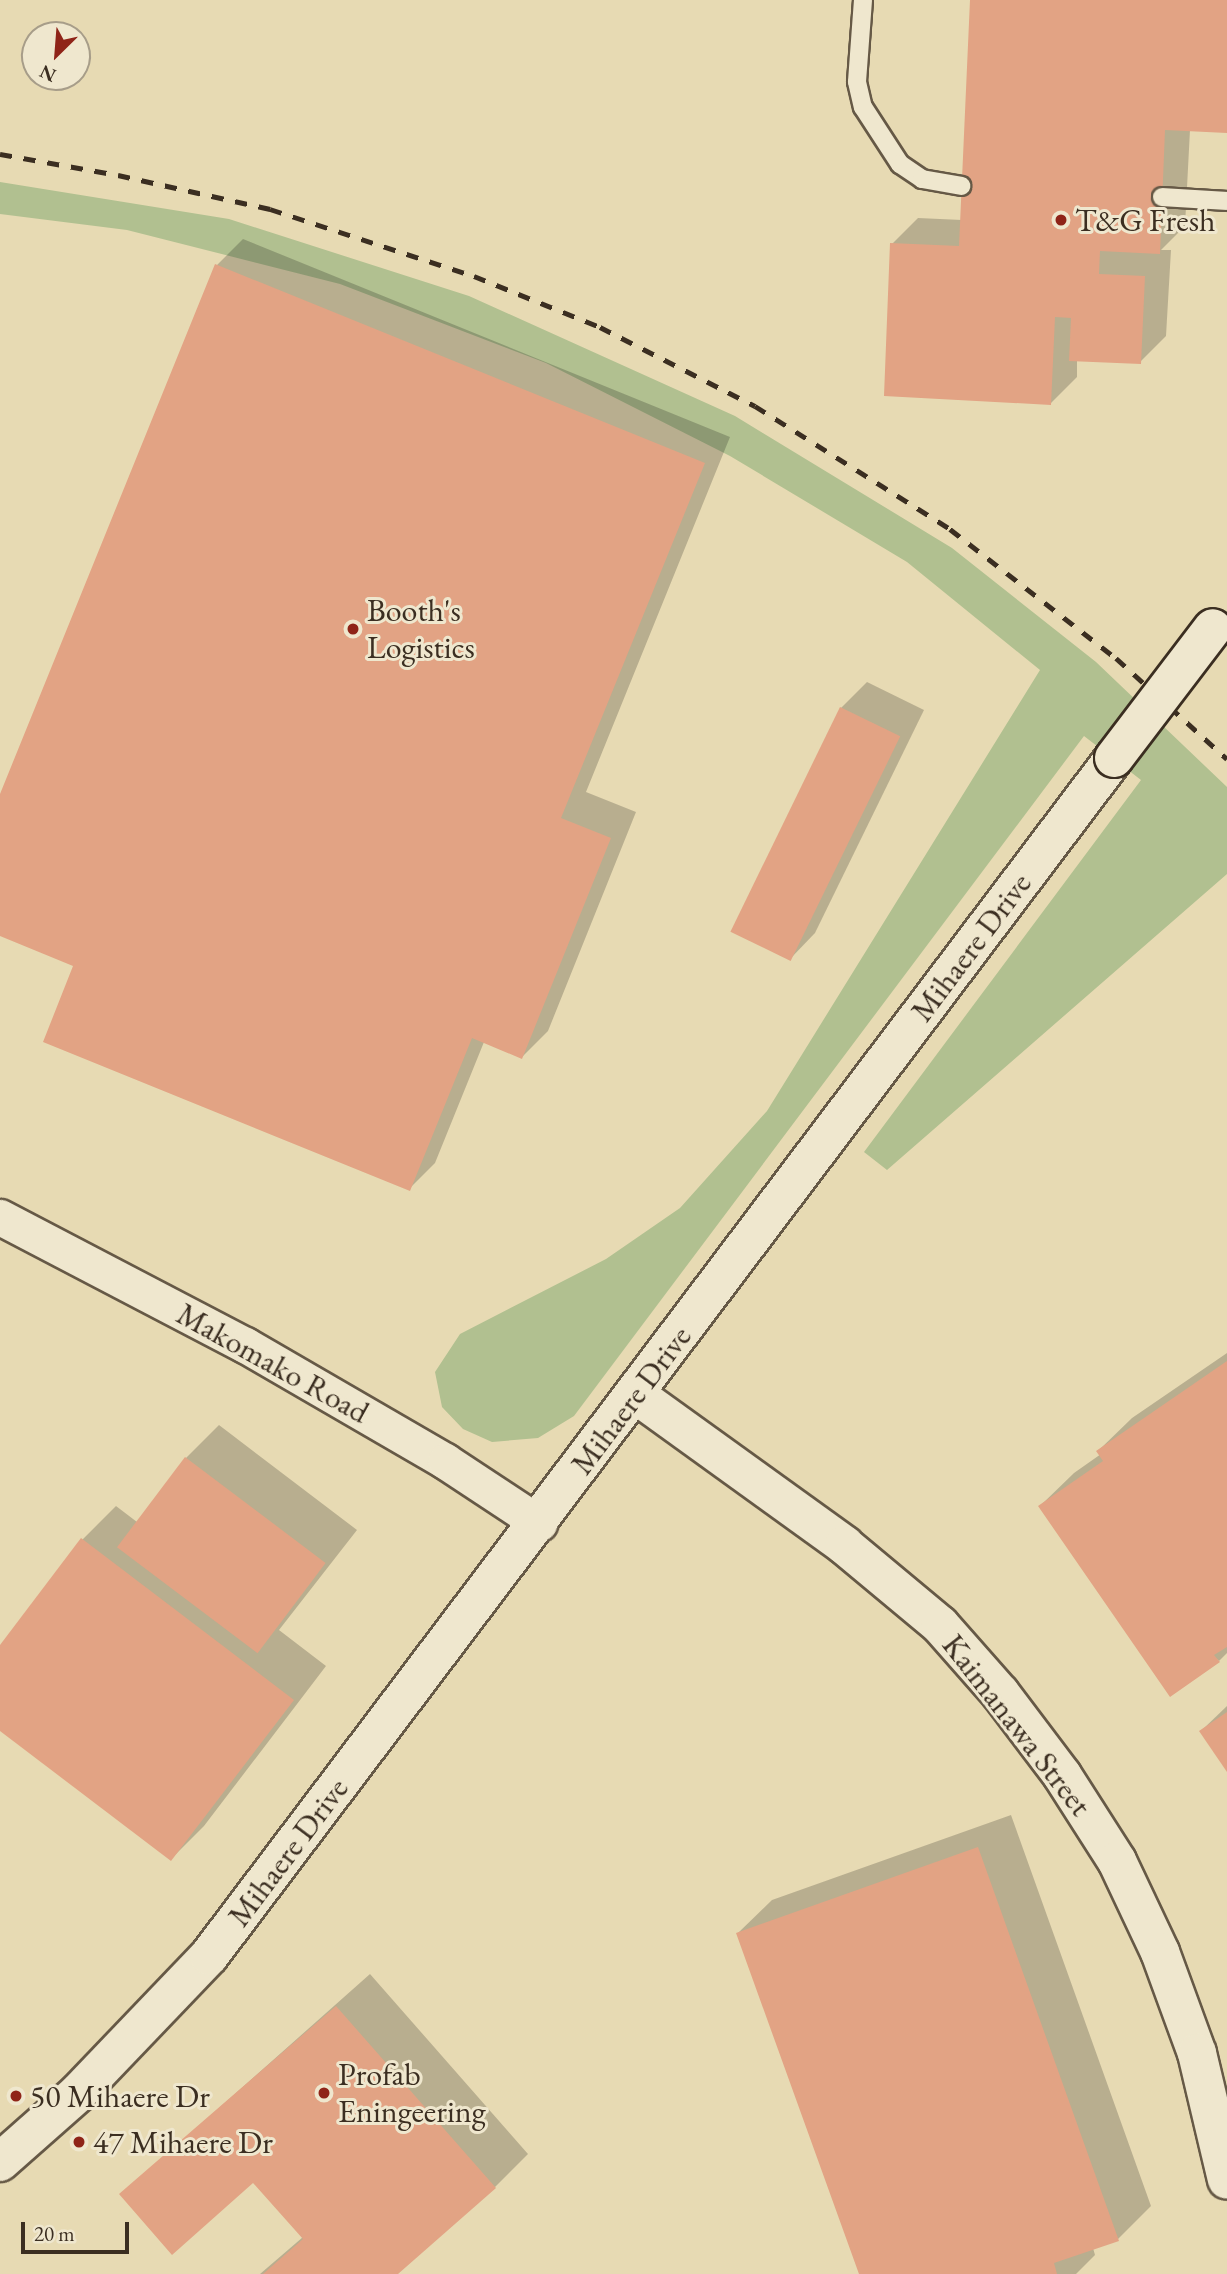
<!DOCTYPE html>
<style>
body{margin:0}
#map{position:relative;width:1227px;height:2274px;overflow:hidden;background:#e7dab3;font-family:"EB Garamond",serif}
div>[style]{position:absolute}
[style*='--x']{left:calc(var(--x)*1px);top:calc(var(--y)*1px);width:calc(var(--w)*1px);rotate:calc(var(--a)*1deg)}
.green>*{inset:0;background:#b1c090}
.shadow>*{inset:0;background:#0003}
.building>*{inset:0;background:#e2a384;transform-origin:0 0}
.roads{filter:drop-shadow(2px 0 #665946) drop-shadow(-2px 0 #665946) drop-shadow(0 2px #665946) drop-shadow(0 -2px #665946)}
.lane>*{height:18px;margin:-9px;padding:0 9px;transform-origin:9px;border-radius:9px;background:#efe7ce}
.street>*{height:35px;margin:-17.5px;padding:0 17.5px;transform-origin:17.5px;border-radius:17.5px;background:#efe7ce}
.secondary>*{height:38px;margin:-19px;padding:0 19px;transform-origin:19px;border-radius:19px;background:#efe7ce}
.rail>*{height:5px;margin-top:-2.5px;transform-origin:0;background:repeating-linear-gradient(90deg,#3b2e21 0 12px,transparent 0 24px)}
.bridges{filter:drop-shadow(2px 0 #3b2e21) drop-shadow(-2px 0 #3b2e21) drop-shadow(0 2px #3b2e21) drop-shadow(0 -2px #3b2e21)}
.secondary-bridge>*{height:38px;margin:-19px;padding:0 19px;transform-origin:19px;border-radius:19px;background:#efe7ce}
.dots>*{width:19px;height:19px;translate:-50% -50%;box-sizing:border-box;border:4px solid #efe7ce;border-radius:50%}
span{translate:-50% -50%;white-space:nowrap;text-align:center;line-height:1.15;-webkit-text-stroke:6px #efe7ce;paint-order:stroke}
.poi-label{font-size:32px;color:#3b2e21}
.left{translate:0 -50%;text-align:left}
.street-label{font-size:32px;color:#3b2e21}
.north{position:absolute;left:21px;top:21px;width:70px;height:70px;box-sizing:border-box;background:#efe7ce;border:2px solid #a79d89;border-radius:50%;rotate:205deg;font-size:19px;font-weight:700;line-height:28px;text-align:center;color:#3b2e21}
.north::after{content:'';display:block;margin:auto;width:24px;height:32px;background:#8f2418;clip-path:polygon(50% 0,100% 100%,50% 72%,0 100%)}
.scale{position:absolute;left:21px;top:2222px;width:108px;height:32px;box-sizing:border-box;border:4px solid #3b2e21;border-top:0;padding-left:9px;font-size:21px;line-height:24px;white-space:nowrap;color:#3b2e21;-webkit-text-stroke:5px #efe7ce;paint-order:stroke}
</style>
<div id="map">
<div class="green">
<i style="clip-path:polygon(0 182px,229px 219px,469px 296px,735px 416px,952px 548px,1096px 662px,1227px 787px,1227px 874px,887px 1170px,864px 1152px,1141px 780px,1084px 736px,574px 1416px,538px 1438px,492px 1442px,463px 1429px,442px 1407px,435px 1372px,460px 1334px,606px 1259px,680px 1208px,767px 1111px,1040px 670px,907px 562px,730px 456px,546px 363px,340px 284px,127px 230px,0 214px)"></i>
</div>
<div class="shadow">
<i style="clip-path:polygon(972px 0,1227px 0,1227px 131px,1190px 130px,1185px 226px,1161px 250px,1171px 250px,1166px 336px,1140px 362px,1077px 359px,1077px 377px,1051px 403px,892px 244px,918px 218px,962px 220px)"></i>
<i style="clip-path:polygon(243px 239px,730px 437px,586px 792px,636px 812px,548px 1031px,522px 1057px,484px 1042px,435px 1163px,409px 1189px,76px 965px,0 934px,0 799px,217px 265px)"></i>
<i style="clip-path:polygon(867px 682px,924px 710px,815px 933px,790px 959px,733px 931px,841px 708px)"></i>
<i style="clip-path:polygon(1227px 1353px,1227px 1653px,1219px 1661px,1040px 1506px,1074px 1473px,1101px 1454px,1098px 1451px,1132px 1418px)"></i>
<i style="clip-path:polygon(219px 1425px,357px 1530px,279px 1630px,326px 1666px,204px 1826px,171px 1859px,0 1729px,0 1647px,83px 1539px,116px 1506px,137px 1522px,186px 1458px)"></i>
<i style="clip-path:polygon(1227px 1706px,1227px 1769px,1201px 1731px)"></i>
<i style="clip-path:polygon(1011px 1815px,1151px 2206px,1118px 2239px,1093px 2248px,1095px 2255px,1076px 2274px,860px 2274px,738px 1933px,772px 1900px)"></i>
<i style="clip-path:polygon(370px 1974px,528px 2154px,495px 2187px,395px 2274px,260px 2274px,303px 2237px,253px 2181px,121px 2195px)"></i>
</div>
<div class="building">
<i style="clip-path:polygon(970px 0,1227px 0,1227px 133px,1165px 130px,1160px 254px,1100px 251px,1099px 274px,1145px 276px,1141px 364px,1069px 361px,1071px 318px,1055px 317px,1051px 405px,884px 396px,890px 243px,959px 246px)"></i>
<i style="clip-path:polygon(215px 264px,705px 463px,561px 818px,611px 838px,522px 1059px,472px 1038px,410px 1191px,43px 1042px,73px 966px,0 936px,0 794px)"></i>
<i style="left:840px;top:707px;width:67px;height:250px;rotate:26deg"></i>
<i style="clip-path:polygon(1227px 1361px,1227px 1647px,1214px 1655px,1220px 1662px,1170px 1697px,1038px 1506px,1103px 1461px,1096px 1451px)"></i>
<i style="left:185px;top:1457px;width:176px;height:113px;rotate:37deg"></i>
<i style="clip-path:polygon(81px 1538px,294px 1700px,171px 1861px,0 1731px,0 1645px)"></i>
<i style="clip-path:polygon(1227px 1712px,1227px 1772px,1199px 1731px)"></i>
<i style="clip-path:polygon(978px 1847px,1119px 2241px,1054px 2263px,1057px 2274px,859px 2274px,736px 1933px)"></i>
<i style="clip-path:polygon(336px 2006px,496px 2188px,398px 2274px,263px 2274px,303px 2239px,253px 2183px,172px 2255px,119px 2194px)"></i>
</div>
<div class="roads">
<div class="lane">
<i style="--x:863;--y:0;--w:82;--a:94.2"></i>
<i style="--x:857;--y:82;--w:26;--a:77"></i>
<i style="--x:863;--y:107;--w:68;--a:57"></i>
<i style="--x:900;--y:164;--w:27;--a:34"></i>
<i style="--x:922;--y:179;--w:40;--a:10"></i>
<i style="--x:1162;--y:197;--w:65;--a:3.5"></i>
</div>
<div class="street">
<i style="--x:0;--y:1217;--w:276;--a:27.6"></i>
<i style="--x:245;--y:1345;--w:231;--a:30.1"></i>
<i style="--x:445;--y:1461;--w:113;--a:33.4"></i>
</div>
<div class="secondary">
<i style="--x:635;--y:1394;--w:258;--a:35.8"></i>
<i style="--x:844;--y:1545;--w:125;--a:39.8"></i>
<i style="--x:940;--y:1625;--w:91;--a:48.6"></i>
<i style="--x:1000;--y:1693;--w:103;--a:52.9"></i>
<i style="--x:1062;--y:1775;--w:102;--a:57.4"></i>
<i style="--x:1117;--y:1861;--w:101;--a:64.7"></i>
<i style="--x:1160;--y:1952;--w:108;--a:69.9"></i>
<i style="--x:1197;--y:2053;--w:130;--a:76.7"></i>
<i style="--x:0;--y:2162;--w:106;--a:-41.5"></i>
<i style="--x:79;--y:2092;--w:188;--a:-46.3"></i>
<i style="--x:209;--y:1956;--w:1501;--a:-52.93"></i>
</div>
</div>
<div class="rail">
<i style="--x:0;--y:154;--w:120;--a:10.1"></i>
<i style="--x:118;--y:175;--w:156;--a:12.6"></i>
<i style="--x:270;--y:209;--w:215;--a:18.2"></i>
<i style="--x:474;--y:276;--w:136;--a:22"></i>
<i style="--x:600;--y:327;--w:174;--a:27"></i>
<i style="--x:755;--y:406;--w:231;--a:32.2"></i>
<i style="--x:950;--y:529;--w:210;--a:37.9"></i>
<i style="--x:1116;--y:658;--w:150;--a:42.3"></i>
</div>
<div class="bridges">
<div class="secondary-bridge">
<i style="--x:1114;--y:758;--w:163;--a:-52.7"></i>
</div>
</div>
<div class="dots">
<i style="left:1061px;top:220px;background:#8f2418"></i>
<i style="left:353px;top:629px;background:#8f2418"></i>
<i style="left:324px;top:2093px;background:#8f2418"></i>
<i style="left:16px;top:2096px;background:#8f2418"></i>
<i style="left:79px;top:2142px;background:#8f2418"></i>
</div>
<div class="poi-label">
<span class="left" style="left:1075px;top:220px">T&amp;G Fresh</span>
<span class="left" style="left:367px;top:629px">Booth's<br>Logistics</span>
<span class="left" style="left:338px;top:2093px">Profab<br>Eningeering</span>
<span class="left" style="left:30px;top:2096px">50 Mihaere Dr</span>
<span class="left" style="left:93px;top:2142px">47 Mihaere Dr</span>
</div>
<div class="street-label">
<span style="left:971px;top:947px;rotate:-53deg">Mihaere Drive</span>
<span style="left:273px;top:1363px;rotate:29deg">Makomako Road</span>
<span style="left:631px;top:1400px;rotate:-53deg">Mihaere Drive</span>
<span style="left:1017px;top:1725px;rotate:52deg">Kaimanawa Street</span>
<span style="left:288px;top:1852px;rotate:-53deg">Mihaere Drive</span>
</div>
<div class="north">N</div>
<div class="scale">20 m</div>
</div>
